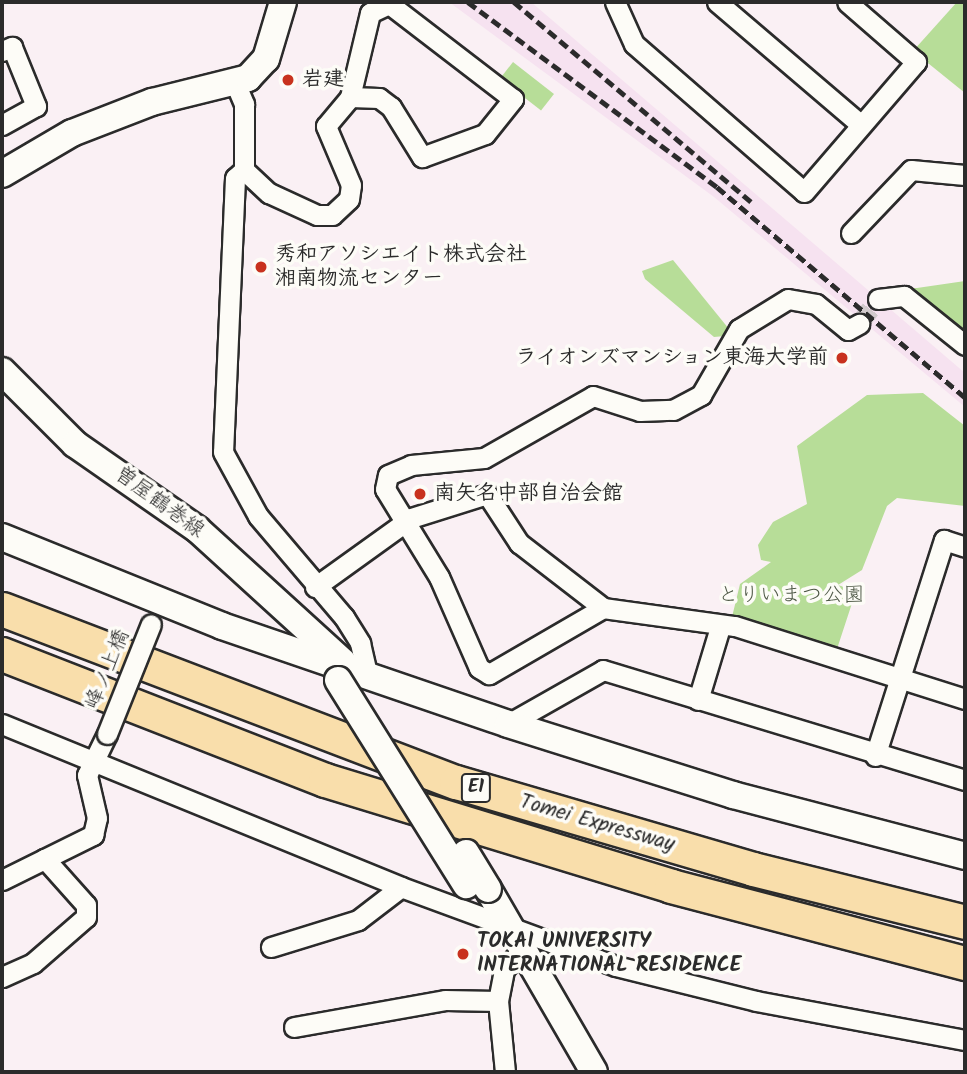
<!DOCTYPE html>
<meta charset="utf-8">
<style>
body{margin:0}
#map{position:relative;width:967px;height:1074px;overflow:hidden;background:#faf0f4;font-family:Kalam,"Klee One",sans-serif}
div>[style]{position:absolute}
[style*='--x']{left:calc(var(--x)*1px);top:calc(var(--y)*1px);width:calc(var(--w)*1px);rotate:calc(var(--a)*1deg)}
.built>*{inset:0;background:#f6e2f0}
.green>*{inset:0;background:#b7dd98;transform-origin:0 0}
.street-tunnel>*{height:19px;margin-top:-9.5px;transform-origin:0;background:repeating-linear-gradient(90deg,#d1c9cc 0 19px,transparent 0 29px)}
.roads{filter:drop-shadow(2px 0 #2b2b2b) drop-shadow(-2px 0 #2b2b2b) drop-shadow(0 2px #2b2b2b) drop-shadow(0 -2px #2b2b2b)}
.street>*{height:19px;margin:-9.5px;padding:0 9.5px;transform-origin:9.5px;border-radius:9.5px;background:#fdfcf7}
.secondary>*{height:26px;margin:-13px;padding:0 13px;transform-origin:13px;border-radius:13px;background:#fdfcf7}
.highway>*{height:33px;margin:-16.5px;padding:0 16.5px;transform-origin:16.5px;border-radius:16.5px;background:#f9deab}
.rail>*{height:4.5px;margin-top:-2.25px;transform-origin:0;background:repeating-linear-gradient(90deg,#2b2b2b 0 10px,transparent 0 15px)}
.bridges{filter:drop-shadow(2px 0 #2b2b2b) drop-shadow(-2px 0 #2b2b2b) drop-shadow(0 2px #2b2b2b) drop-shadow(0 -2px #2b2b2b)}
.street-bridge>*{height:19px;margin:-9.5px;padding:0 9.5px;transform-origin:9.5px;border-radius:9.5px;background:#fdfcf7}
.secondary-bridge>*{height:26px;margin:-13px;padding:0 13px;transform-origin:13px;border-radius:13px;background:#fdfcf7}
.dots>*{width:19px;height:19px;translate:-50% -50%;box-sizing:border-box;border:4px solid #fdfcf7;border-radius:50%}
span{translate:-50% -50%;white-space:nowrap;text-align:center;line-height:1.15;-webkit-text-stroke:7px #fdfcf7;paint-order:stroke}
.shield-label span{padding:2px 5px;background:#fdfcf7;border:2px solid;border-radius:5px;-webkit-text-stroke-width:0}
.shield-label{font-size:19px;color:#2b2b2b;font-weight:700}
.poi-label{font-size:21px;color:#2b2b2b;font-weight:700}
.left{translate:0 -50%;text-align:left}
.right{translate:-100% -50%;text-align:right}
.street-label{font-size:21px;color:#2b2b2b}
.park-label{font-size:21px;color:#4e5846}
.frame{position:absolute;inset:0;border:4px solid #2b2b2b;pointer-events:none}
</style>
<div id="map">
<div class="built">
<i style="clip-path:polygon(449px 2px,531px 2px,965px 373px,965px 407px,714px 197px)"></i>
</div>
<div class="green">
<i style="clip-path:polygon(957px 2px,965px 3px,965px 93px,913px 51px)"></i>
<i style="left:513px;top:62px;width:52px;height:21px;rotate:38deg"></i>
<i style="clip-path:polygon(673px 260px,729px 329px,725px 336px,714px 337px,645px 279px,642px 271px)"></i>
<i style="clip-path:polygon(965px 281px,965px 339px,903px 288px,917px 288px)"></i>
<i style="clip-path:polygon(923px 393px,965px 426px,965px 506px,897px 498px,887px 506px,862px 570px,838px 585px,856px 591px,836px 652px,732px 617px,740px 584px,771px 562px,761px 560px,758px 545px,773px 522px,807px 504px,797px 446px,867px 395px)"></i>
</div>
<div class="street-tunnel">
<i style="--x:859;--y:324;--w:31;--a:-53"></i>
</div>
<div class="roads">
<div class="street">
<i style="--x:615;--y:2;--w:46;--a:65.7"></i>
<i style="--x:634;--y:44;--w:225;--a:41"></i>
<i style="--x:804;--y:192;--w:172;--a:-49.3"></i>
<i style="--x:916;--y:62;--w:91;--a:-139"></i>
<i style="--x:717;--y:2;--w:188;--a:40.5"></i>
<i style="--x:2;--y:51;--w:11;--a:-22"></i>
<i style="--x:12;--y:47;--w:64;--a:67.9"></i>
<i style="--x:36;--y:106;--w:39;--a:151"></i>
<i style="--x:236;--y:85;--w:21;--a:67"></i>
<i style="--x:244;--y:104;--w:66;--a:90"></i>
<i style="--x:244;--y:170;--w:34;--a:43"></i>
<i style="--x:269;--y:193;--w:53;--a:24.6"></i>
<i style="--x:317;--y:215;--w:15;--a:0"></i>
<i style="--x:332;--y:215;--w:23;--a:-43"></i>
<i style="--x:349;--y:199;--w:14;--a:-82"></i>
<i style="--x:351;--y:185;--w:64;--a:-113"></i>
<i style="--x:326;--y:126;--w:38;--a:-50"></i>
<i style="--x:350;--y:97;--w:29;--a:2"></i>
<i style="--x:379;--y:98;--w:15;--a:37"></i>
<i style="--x:391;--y:107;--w:59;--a:58.2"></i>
<i style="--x:422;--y:157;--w:67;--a:-20.1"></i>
<i style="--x:485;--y:134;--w:45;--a:-51.3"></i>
<i style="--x:513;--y:99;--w:156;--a:-142.5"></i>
<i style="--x:389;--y:4;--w:21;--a:155"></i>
<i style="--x:370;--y:13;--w:86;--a:103.4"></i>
<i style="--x:244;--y:170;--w:12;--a:138"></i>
<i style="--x:235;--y:178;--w:274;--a:92.5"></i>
<i style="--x:223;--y:452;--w:73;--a:61.3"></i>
<i style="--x:258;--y:516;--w:133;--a:49.6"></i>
<i style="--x:344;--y:617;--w:31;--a:58"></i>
<i style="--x:360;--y:643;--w:32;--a:77"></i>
<i style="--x:851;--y:233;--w:87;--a:-46.4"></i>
<i style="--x:911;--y:170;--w:54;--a:5.3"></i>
<i style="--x:878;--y:299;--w:26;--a:-7"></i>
<i style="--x:904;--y:296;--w:78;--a:38.8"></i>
<i style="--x:315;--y:587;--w:118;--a:-35.7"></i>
<i style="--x:411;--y:518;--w:80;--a:-17.5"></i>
<i style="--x:487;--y:494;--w:59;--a:56.9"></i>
<i style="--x:519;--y:543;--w:106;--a:37.7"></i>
<i style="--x:603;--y:608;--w:133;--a:7.8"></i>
<i style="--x:735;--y:626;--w:241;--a:17.6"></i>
<i style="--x:603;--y:608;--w:132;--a:149.9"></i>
<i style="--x:489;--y:674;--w:12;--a:-149"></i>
<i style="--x:479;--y:668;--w:99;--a:-113.7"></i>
<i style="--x:439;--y:577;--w:103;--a:-121.5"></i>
<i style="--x:385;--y:489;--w:14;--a:-78"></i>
<i style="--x:388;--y:475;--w:25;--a:-23"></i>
<i style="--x:411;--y:465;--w:73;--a:-5.5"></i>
<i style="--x:484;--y:458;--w:125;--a:-29.6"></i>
<i style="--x:593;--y:396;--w:49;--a:17.7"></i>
<i style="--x:640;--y:411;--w:33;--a:-2"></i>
<i style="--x:673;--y:410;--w:32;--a:-28"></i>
<i style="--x:701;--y:395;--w:76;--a:-60.1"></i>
<i style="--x:739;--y:329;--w:57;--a:-31.5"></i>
<i style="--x:788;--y:299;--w:28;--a:10"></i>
<i style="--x:816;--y:304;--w:41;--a:39.1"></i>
<i style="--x:848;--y:330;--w:13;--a:-29"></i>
<i style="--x:698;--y:700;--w:76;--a:-73.2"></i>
<i style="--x:2;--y:724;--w:431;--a:22.2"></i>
<i style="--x:401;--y:887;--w:229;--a:20.2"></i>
<i style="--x:616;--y:966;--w:144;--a:14"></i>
<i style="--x:756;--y:1001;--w:213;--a:10.6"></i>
<i style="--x:508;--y:724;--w:109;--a:-29.6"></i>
<i style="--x:603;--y:670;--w:378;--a:16.9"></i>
<i style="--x:875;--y:756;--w:227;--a:-72.3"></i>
<i style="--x:944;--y:540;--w:22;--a:18"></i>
<i style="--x:2;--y:880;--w:102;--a:-26.3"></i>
<i style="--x:93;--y:835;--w:17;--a:-77"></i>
<i style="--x:97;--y:818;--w:44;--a:-103.1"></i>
<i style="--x:87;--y:775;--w:46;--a:-64"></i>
<i style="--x:271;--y:947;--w:91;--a:-17.2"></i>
<i style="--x:358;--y:920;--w:54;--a:-37.5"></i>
<i style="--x:2;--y:977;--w:34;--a:-24"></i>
<i style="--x:33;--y:963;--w:70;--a:-41"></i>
<i style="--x:86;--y:917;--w:12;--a:-90"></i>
<i style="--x:86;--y:905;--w:62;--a:-131.7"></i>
<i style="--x:294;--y:1027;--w:153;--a:-10.1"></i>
<i style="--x:445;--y:1000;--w:53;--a:1.1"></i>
<i style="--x:505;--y:1072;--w:71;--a:-95.6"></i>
<i style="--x:498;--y:1001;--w:33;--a:-79"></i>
<i style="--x:504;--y:969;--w:24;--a:-45"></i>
</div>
<div class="secondary">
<i style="--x:2;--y:174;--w:81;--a:-30.4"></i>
<i style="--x:72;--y:133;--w:86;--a:-21.2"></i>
<i style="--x:152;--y:102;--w:99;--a:-14"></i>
<i style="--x:248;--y:78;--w:26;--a:-47"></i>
<i style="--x:266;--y:59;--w:59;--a:-73.4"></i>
<i style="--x:2;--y:371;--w:103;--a:45"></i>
<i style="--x:75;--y:444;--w:149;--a:34.9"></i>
<i style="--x:197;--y:529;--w:197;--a:42.3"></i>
<i style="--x:2;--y:537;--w:237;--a:22"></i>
<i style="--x:222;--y:626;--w:302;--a:18.9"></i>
<i style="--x:508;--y:724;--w:236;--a:17.5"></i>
<i style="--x:733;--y:795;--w:240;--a:14.7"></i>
<i style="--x:488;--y:889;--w:211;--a:59.9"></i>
</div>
<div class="highway">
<i style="--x:2;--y:609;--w:486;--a:20.9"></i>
<i style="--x:456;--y:782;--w:309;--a:16.3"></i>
<i style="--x:753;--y:869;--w:219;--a:14"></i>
<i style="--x:2;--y:654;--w:347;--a:21.3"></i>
<i style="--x:325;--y:780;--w:362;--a:17"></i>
<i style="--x:671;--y:886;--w:304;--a:14.7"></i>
</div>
</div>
<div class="rail">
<i style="--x:468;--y:2;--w:310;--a:36.6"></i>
<i style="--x:717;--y:187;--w:325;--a:40.3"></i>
<i style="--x:514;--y:2;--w:315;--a:40.1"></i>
</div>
<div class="bridges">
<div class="street-bridge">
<i style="--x:107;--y:734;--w:118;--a:-68.2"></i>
</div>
<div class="secondary-bridge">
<i style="--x:338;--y:680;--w:242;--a:58"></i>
<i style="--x:466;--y:853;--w:42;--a:58.6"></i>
</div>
</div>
<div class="dots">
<i style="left:288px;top:80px;background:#c8321e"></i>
<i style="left:261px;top:267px;background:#c8321e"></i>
<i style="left:842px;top:358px;background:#c8321e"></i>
<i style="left:420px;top:494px;background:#c8321e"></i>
<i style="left:463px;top:954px;background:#c8321e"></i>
</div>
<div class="shield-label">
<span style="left:476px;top:788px">E1</span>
</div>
<div class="poi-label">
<span class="left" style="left:302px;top:80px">岩建</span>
<span class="left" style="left:275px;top:267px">秀和アソシエイト株式会社<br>湘南物流センター</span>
<span class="right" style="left:828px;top:358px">ライオンズマンション東海大学前</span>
<span class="left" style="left:434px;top:494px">南矢名中部自治会館</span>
<span class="left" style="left:477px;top:954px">TOKAI UNIVERSITY<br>INTERNATIONAL RESIDENCE</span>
</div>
<div class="street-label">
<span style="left:159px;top:503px;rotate:36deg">曽屋鶴巻線</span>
<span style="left:108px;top:670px;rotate:-68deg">峰ノ上橋</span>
<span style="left:597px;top:824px;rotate:16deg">Tomei Expressway</span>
</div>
<div class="park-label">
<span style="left:791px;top:596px">とりいまつ公園</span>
</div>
<div class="frame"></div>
</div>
